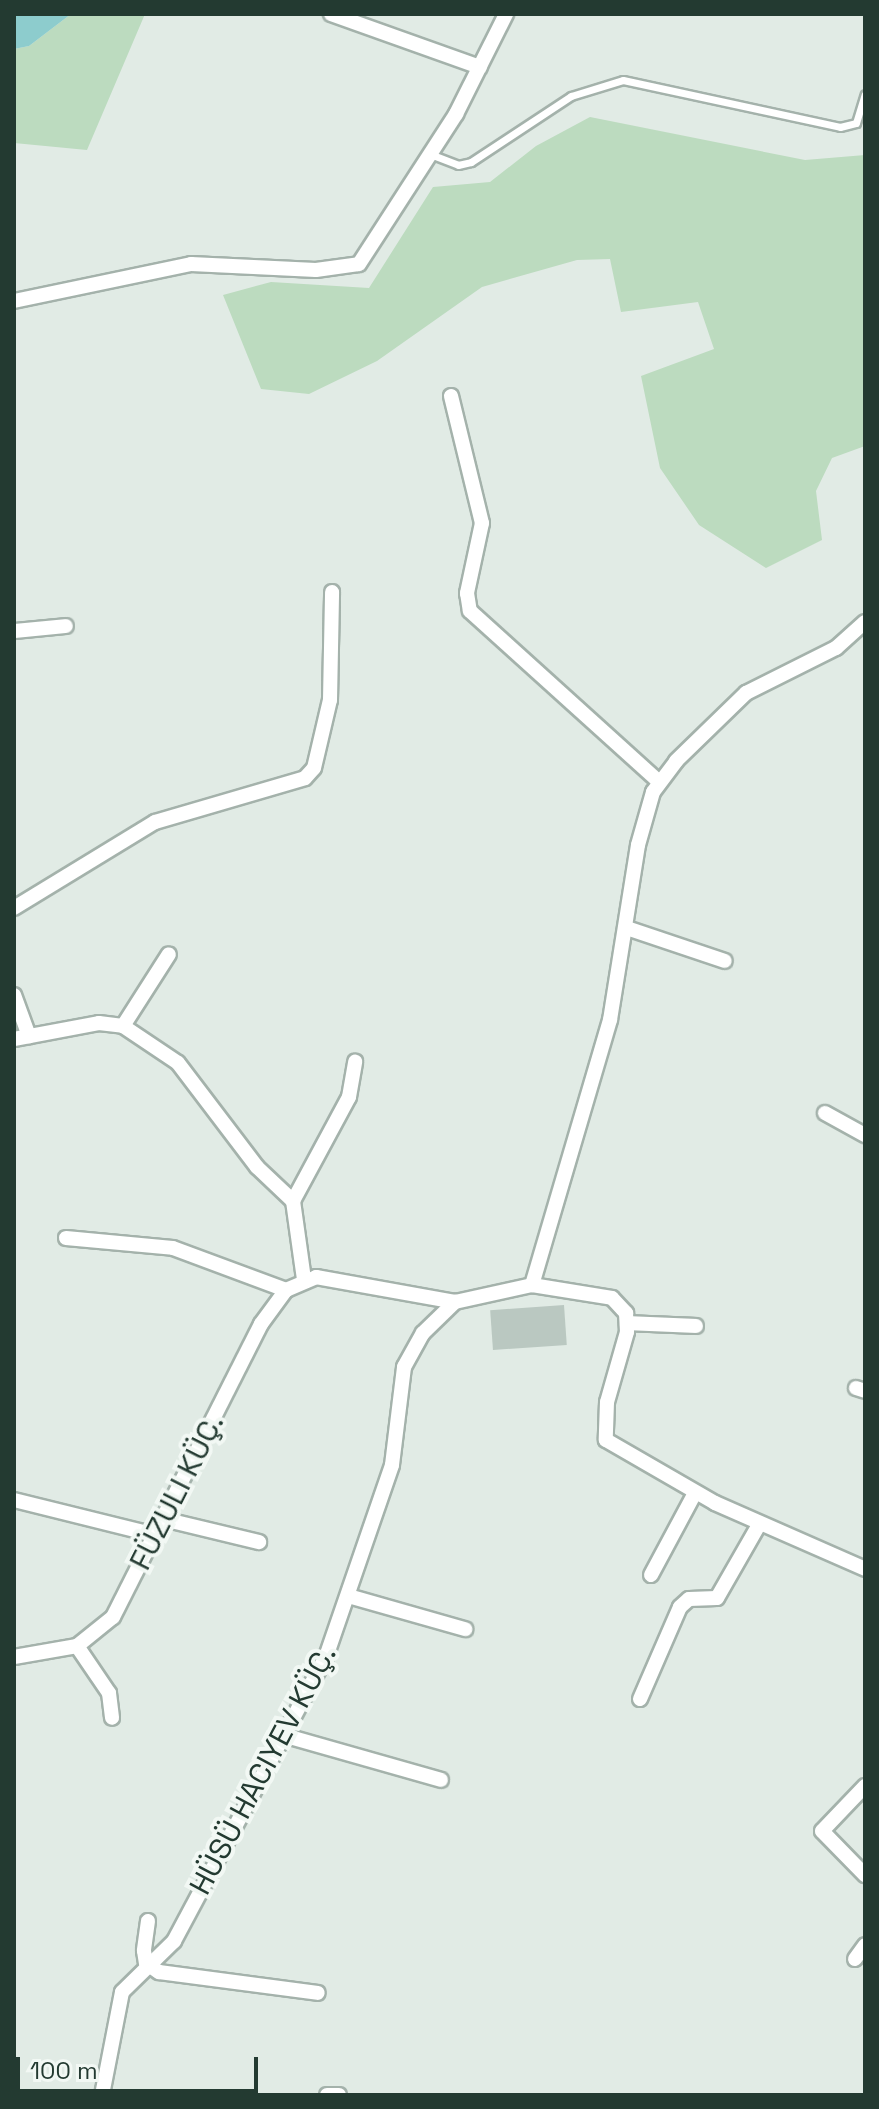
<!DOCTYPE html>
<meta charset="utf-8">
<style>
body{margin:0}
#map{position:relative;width:879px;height:2109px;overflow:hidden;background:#e1ebe5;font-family:"Space Grotesk",sans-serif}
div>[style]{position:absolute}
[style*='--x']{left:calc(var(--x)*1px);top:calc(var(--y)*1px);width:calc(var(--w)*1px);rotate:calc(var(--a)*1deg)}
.green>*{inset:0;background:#bcdbbf}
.water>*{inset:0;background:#8dcccd}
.building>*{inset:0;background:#bac8c1;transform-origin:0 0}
.roads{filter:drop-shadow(2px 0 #a4b2ab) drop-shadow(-2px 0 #a4b2ab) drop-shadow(0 2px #a4b2ab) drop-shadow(0 -2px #a4b2ab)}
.service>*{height:7px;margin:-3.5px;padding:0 3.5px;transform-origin:3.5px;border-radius:3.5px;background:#fff}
.minor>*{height:14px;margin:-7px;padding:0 7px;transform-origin:7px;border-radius:7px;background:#fff}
span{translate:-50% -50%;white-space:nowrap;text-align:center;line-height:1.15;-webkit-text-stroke:8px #f2f8f4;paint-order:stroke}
.street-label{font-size:30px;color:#233a31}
.frame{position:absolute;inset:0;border:16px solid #233a31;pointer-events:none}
.scale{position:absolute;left:16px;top:2057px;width:242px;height:36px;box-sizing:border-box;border:4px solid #233a31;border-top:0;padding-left:10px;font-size:24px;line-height:28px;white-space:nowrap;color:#233a31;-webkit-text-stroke:6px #f2f8f4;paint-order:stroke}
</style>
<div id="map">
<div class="green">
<i style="clip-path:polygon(71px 14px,145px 14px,87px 150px,14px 143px,14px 49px,29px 46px)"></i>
<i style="clip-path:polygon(590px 117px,805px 160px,865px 155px,865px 446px,832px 458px,816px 491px,822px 540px,766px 568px,699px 525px,660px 468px,641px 376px,714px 349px,698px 302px,621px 312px,610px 259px,577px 260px,482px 287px,377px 361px,309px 394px,261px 389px,223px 295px,271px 282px,369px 288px,433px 187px,490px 182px,536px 146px)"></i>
</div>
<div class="water">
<i style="clip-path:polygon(14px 14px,71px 14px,29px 46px,14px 49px)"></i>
</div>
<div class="building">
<i style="left:564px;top:1305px;width:40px;height:74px;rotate:86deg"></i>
</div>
<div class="roads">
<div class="service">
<i style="--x:430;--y:154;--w:30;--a:21"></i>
<i style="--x:458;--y:165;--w:13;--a:-13"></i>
<i style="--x:471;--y:162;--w:120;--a:-33.4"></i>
<i style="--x:571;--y:96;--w:54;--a:-17.1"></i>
<i style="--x:623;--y:80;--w:222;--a:12.2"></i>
<i style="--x:840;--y:127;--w:16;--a:-14"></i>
<i style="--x:856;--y:123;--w:30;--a:-73"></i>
</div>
<div class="minor">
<i style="--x:331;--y:14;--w:158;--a:19.6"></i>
<i style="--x:14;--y:301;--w:181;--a:-11.8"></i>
<i style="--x:191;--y:264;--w:125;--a:2.7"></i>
<i style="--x:316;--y:270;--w:43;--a:-7.9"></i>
<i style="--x:359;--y:264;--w:179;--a:-57.1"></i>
<i style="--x:456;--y:114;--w:112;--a:-63.4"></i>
<i style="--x:451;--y:396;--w:131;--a:76.3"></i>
<i style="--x:482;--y:523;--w:72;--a:102.1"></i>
<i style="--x:467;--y:593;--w:18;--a:81"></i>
<i style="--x:470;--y:611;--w:255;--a:42.1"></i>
<i style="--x:14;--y:631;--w:52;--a:-5.5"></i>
<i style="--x:14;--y:908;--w:165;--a:-31.4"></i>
<i style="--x:155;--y:822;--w:156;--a:-16.3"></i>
<i style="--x:305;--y:778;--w:13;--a:-48"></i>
<i style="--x:314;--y:768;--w:70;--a:-76.8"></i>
<i style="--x:330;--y:700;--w:108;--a:-88.9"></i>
<i style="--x:627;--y:928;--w:103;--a:18.6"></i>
<i style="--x:14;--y:995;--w:44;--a:69.9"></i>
<i style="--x:123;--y:1026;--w:85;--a:-57.4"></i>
<i style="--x:14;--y:1039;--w:86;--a:-10.7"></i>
<i style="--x:99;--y:1023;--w:24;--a:7"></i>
<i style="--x:123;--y:1026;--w:66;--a:33.9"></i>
<i style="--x:178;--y:1063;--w:131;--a:52.8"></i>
<i style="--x:257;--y:1167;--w:50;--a:43.4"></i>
<i style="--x:293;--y:1201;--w:79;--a:82"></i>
<i style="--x:825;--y:1113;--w:46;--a:28.8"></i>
<i style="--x:293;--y:1201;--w:118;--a:-61.7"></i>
<i style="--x:349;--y:1097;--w:36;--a:-80"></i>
<i style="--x:66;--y:1238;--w:107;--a:5.3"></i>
<i style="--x:173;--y:1248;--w:121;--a:20.4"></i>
<i style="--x:532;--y:1285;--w:276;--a:-73.6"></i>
<i style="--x:610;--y:1020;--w:177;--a:-80.9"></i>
<i style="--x:638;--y:845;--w:55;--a:-74.2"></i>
<i style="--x:653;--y:792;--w:39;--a:-53"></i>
<i style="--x:676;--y:761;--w:98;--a:-44.2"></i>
<i style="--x:746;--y:693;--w:101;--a:-26.6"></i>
<i style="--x:836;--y:648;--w:39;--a:-42"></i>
<i style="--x:627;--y:1323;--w:69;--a:2.5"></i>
<i style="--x:856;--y:1388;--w:9;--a:18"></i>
<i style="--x:14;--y:1500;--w:145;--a:13.9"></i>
<i style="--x:163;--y:1519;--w:99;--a:13.5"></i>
<i style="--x:651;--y:1575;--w:93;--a:-61.8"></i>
<i style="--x:348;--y:1596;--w:122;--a:15.8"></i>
<i style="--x:77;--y:1646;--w:57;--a:55.8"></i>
<i style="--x:109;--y:1693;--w:25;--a:83"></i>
<i style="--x:14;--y:1657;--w:64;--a:-9.9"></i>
<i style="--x:77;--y:1646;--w:46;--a:-38.9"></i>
<i style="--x:113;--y:1617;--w:328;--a:-63.2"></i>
<i style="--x:261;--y:1324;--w:42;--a:-53.7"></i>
<i style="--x:286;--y:1290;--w:33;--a:-23"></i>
<i style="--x:316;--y:1277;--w:141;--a:10.2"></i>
<i style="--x:455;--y:1302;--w:79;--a:-12.4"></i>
<i style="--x:532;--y:1285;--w:81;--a:9.2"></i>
<i style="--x:612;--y:1298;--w:21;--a:47"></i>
<i style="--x:626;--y:1313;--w:19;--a:87"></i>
<i style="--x:627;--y:1332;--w:73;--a:105.9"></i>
<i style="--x:607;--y:1402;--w:38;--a:92"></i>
<i style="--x:606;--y:1440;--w:126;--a:30"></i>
<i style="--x:715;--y:1503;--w:164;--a:23.7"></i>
<i style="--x:640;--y:1699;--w:100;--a:-66.5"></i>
<i style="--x:680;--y:1607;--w:12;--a:-42"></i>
<i style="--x:689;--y:1599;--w:28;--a:-2"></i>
<i style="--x:717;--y:1598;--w:86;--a:-60.2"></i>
<i style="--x:286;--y:1736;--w:161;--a:15.8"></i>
<i style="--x:865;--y:1786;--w:62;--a:133.7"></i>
<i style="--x:822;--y:1831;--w:62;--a:45.7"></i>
<i style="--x:148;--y:1921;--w:30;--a:98"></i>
<i style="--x:144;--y:1951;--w:12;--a:81"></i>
<i style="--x:146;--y:1963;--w:16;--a:35"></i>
<i style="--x:159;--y:1972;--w:160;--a:7.5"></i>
<i style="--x:855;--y:1959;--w:17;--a:-54"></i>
<i style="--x:102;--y:2095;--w:105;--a:-79"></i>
<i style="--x:122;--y:1992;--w:73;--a:-44.4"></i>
<i style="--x:174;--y:1941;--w:325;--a:-61.9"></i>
<i style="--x:327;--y:1654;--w:200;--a:-71"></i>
<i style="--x:392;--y:1465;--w:99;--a:-83"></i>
<i style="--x:404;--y:1367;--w:39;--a:-61"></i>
<i style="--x:423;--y:1333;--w:45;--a:-44.1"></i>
<i style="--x:327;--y:2095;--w:12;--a:0"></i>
</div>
</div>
<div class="street-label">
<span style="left:177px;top:1492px;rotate:-63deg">FÜZULI KÜÇ.</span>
<span style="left:263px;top:1770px;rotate:-62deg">HÜSÜ HACIYEV KÜÇ.</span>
</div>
<div class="frame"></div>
<div class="scale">100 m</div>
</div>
